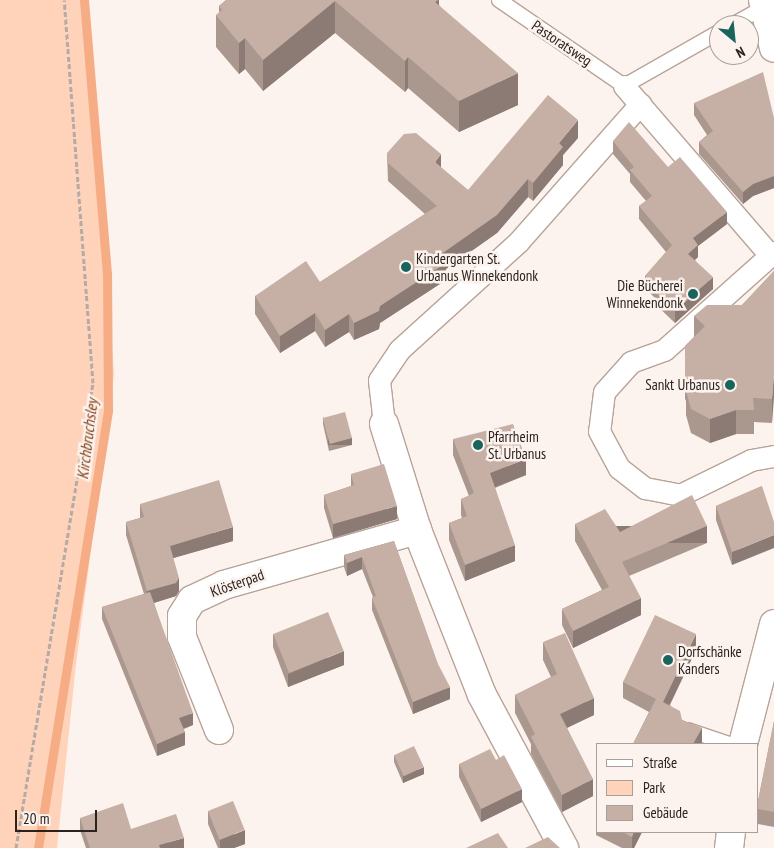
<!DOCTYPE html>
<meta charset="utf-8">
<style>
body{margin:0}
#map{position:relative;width:774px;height:848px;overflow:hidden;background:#fcf3ee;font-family:"PT Sans Narrow",sans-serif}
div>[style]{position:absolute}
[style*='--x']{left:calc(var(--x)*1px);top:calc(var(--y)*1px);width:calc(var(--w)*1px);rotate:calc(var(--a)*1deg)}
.green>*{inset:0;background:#ffd2ba}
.stream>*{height:9px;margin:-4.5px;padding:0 4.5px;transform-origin:4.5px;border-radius:4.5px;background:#f6ac84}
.path>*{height:3px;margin-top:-1.5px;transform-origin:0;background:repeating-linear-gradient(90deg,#b4aba7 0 5px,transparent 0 7.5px)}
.roads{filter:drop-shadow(1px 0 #b8a398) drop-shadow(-1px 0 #b8a398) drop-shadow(0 1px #b8a398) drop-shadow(0 -1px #b8a398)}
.service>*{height:14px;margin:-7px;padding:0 7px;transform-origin:7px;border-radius:7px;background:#fff}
.pedestrian>*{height:21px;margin:-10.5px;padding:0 10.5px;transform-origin:10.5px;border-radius:10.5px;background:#fff}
.minor>*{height:28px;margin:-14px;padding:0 14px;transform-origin:14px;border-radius:14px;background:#fff}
.wall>*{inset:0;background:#aa978e}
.shaded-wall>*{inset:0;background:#8b7b74;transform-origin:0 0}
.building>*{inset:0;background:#c6b0a5;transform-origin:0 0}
.dots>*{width:14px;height:14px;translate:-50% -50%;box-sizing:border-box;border:2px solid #fcf3ee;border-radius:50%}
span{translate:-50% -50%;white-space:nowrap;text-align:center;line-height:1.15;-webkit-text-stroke:5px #fcf3ee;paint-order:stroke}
.street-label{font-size:15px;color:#2b221e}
.poi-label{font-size:15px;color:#2b221e}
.left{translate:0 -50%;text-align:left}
.right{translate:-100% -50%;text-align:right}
.water-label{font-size:16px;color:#834016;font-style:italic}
.legend{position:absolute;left:596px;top:743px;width:162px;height:90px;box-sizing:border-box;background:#fcf3ee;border:1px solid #a89f9b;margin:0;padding:6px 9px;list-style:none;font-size:15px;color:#2b221e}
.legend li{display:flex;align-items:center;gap:10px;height:25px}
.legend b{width:25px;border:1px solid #a89f9b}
.north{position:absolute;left:709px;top:15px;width:50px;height:50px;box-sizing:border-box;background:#fcf3ee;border:1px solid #a89f9b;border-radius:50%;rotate:152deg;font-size:14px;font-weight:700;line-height:20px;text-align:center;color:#2b221e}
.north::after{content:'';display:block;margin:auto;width:18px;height:22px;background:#19645c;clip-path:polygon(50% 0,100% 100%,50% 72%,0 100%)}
.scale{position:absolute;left:15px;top:810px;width:82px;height:22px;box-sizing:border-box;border:2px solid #2b221e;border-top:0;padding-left:6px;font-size:15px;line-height:18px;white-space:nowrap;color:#2b221e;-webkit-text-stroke:4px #fcf3ee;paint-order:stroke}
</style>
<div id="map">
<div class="green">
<i style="clip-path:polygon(0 0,86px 0,114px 374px,76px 664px,57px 848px,0 848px)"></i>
</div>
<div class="stream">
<i style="--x:38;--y:848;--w:444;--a:-80.9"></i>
<i style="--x:108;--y:410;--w:136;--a:-90.4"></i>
<i style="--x:107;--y:274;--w:275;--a:-94.8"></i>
</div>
<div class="path">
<i style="--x:16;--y:848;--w:471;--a:-80.6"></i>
<i style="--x:93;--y:383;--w:384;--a:-94.3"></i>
</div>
<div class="roads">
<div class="service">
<i style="--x:499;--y:0;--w:152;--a:34.5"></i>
<i style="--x:624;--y:86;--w:109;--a:-29.6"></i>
<i style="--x:732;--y:25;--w:37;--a:-29"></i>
<i style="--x:688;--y:730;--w:43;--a:18.9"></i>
</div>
<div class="pedestrian">
<i style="--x:624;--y:86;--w:223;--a:49.2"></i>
<i style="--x:774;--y:252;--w:147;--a:138.3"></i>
<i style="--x:664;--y:350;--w:35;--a:160"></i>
<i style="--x:631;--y:362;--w:40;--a:132"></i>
<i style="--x:604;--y:392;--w:39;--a:97"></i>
<i style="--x:599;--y:431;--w:42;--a:61.6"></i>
<i style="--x:619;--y:468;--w:33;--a:38"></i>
<i style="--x:645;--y:488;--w:36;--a:11"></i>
<i style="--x:680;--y:495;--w:79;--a:-26.2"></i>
<i style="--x:751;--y:460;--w:23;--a:-10"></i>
<i style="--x:384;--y:424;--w:44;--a:-96.5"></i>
<i style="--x:379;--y:380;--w:36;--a:-56"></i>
<i style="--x:399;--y:350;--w:162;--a:-42.2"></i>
<i style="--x:519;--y:241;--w:183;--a:-48.5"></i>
</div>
<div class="minor">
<i style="--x:763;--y:0;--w:49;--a:77.1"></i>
<i style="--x:384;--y:424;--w:111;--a:72.7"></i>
<i style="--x:417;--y:530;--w:177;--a:68.5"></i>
<i style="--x:482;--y:695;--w:174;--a:61.8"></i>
<i style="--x:219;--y:730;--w:100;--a:-111.7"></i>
<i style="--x:182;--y:637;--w:21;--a:-90"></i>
<i style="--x:182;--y:616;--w:19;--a:-58"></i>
<i style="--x:192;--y:600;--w:35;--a:-25"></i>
<i style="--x:224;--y:585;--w:201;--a:-15.9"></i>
<i style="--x:743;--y:744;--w:124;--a:-75.5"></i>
<i style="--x:729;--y:848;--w:16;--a:-83"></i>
</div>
</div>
<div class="wall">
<i style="clip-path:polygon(226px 0,439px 0,439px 5px,518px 105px,459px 132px,408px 88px,405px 92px,335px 33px,263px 91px,245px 69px,239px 74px,216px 47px,216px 15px,219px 13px,219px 6px)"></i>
<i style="clip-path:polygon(694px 103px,774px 118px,774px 188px,753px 196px,743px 204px,699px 154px,699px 142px,707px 135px,694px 115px)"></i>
<i style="clip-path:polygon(578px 138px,563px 155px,563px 165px,533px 201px,528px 197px,497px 233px,446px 269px,446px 280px,380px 323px,379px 329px,354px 340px,349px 332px,325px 347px,315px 331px,280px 353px,255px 314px,255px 296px,320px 282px,425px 214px,388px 181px,387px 153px,441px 168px,468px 190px)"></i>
<i style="clip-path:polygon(613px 141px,668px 167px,727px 224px,698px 246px,698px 257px,695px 260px,713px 289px,675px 323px,654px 303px,654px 297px,645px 288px,645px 276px,666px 252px,639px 219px,639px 206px,646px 201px,630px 182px,630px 174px,613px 154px)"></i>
<i style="clip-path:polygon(774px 271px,772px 423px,754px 422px,754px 434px,736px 434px,710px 443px,691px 433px,686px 415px,686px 401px,685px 399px,685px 346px,694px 337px,694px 316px,742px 305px)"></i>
<i style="clip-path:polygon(323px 417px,352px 445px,329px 451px,323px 424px)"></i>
<i style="clip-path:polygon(453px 439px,526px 475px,495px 488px,515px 561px,465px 581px,449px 540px,449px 523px,462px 518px,461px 515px,461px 499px,469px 496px,453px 455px)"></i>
<i style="clip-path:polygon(351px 474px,397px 519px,333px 538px,324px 508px,324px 495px,351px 486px)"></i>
<i style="clip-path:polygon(762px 486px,732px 565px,716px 520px,716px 506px)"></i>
<i style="clip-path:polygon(140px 504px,233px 541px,173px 558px,179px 591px,176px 596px,154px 603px,193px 725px,184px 729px,185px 745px,157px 756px,102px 619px,102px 607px,144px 594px,126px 535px,126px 522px,140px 518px)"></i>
<i style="clip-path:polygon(575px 524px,620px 532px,707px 543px,629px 576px,641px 615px,573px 648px,562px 625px,562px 609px,602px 590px,575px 541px)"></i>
<i style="clip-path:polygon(394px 541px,450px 699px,413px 714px,372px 610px,372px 598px,373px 597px,362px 569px,347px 576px,344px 567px,344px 555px)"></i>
<i style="clip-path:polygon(273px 634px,344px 665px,288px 687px,273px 647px)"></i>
<i style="clip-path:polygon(543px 642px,594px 715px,567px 728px,593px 796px,562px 812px,531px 754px,531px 744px,515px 713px,515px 695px,551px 677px,543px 660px)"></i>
<i style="clip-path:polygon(696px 650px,670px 705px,682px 720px,702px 728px,702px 744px,633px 744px,649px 712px,623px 698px,623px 682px)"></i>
<i style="clip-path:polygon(774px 721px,774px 827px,758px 824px,758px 801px)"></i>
<i style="clip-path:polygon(394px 755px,424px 774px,403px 783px,394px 762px)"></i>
<i style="clip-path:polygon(496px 760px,522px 802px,481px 822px,459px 777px,459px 764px)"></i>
<i style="clip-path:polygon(208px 811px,245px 844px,234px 848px,218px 848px,208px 824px)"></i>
<i style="clip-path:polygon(598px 815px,598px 832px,642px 832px,634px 848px,622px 848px,596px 835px,596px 819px)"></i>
<i style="clip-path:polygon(80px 818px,131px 829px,184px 848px,86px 848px,80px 830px)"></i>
</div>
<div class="shaded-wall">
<i style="clip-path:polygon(438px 0,439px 0,439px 30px,435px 2px)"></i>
<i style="clip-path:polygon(335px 1px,335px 33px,263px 91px,263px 60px)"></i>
<i style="clip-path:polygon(245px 38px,245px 69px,239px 74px,239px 43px)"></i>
<i style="clip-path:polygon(408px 57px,408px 88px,405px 92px,405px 61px)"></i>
<i style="clip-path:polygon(518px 73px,518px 105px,459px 132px,459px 101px)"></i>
<i style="clip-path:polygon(578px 120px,578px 138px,563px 155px,563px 165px,533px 201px,533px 183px,559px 143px)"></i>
<i style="clip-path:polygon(441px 154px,441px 172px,435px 162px)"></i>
<i style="clip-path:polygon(774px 176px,774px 188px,753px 196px,743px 204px,743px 192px,753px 184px)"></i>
<i style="clip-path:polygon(528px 179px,528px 197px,497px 233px,446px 269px,446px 280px,380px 323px,379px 329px,354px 340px,354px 323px,380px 306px)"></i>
<i style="clip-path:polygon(727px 212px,727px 224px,698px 246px,698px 257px,688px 266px,688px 254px,693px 238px)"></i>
<i style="clip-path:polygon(713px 277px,713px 289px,675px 323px,675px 311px)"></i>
<i style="clip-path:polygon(315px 313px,315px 331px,280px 353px,280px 336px)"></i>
<i style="clip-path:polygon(349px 314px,349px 332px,325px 347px,325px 330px)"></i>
<i style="clip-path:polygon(774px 373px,774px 397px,772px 423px,772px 399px)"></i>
<i style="clip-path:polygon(736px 410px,736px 434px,710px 443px,710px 419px)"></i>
<i style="left:352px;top:438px;width:7px;height:24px;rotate:90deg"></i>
<i style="clip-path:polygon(526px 459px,526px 475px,490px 489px,490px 473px)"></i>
<i style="clip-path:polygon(397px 506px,397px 519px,333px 538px,333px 524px)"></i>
<i style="left:707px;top:526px;width:17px;height:92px;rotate:90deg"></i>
<i style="clip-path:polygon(233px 527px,233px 541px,170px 559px,170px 546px)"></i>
<i style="clip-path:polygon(774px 535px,774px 548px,732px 565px,732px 552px)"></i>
<i style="clip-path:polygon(515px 545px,515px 561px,465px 581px,465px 565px)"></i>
<i style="clip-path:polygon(362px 557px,362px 569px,347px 576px,347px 563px)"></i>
<i style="clip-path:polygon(179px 578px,179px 591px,176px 596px,147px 605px,147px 591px)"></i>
<i style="clip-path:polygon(641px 598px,641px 615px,573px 648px,573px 631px)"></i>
<i style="clip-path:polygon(696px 634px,696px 650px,663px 718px,663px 702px)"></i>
<i style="clip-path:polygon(344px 651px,344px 665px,288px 687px,288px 674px)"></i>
<i style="clip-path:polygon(450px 687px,450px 699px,413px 714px,413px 702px)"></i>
<i style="clip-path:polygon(594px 698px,594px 715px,560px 731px,560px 714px)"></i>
<i style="clip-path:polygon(193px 713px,193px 725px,179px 730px,179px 718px)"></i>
<i style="clip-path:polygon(702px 728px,702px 744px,693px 744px)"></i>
<i style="clip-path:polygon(185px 732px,185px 745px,157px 756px,157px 744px)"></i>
<i style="clip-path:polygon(424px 767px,424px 774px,403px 783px,403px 776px)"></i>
<i style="clip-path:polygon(593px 779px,593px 796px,562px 812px,562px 795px)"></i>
<i style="clip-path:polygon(522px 789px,522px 802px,481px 822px,481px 809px)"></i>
<i style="clip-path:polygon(245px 830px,245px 844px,234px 848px,220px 848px,220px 840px)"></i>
<i style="clip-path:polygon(634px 832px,642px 832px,634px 848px,632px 848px,632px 837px)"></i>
<i style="clip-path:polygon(184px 838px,184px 848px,159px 848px,159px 845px)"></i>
</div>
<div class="building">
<i style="clip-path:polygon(226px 0,438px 0,435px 2px,518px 73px,459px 101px,408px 57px,405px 61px,335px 1px,263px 60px,245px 38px,239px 43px,216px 15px,222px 10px,219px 6px)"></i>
<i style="clip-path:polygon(763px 72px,774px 118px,774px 176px,753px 184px,743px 192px,699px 142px,713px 131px,694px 103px)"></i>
<i style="clip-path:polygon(548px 95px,578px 120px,559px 143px,563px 147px,533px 183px,528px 179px,497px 215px,440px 255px,446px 263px,380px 306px,379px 311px,354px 323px,349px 314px,325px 330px,315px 313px,280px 336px,255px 296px,306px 261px,320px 282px,437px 206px,388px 163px,387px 153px,404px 134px,416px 133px,441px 154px,435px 162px,468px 190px)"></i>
<i style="clip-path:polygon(629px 122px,668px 167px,680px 157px,727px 212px,693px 238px,698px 245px,688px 254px,713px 277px,675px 311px,654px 291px,657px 288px,645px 276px,672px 245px,639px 206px,652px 196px,630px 170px,634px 167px,613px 141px)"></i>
<i style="clip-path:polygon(774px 271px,774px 373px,772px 399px,753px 398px,754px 410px,736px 410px,710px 419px,691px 409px,686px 391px,692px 381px,685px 375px,685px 346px,705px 326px,694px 316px,707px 305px,742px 305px)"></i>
<i style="left:345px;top:412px;width:27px;height:23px;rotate:75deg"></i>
<i style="clip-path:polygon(513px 424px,526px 459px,490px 473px,515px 545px,465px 565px,449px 523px,467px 516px,461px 499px,474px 493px,453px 439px)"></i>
<i style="clip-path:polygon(384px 464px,397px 506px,333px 524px,324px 495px,354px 485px,351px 474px)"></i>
<i style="clip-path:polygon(219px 480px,233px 527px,170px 546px,179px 578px,176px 583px,147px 591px,126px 522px,144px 517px,140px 504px)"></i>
<i style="clip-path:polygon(762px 486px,774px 522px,774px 535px,732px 552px,716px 506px)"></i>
<i style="clip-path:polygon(692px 495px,707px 526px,622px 562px,641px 598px,573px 631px,562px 609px,609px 587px,575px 524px,605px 509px,620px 532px)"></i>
<i style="clip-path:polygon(394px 541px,438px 664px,450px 687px,413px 702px,372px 598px,376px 596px,362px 557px,347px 563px,344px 555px)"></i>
<i style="clip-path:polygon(150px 592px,193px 713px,179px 718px,185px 732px,157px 744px,102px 607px)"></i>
<i style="left:328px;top:612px;width:42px;height:59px;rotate:68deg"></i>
<i style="clip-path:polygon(655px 615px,696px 634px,663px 702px,680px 711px,682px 720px,702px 728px,693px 744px,633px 744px,656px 699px,623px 682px)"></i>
<i style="clip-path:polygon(565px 633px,594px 698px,560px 714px,593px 779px,562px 795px,531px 737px,535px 734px,515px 695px,557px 674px,543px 642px)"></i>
<i style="clip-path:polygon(774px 721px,774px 812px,758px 809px,758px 801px)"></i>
<i style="left:414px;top:746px;width:23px;height:22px;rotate:65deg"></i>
<i style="clip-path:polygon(490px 749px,496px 760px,504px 755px,522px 789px,481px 809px,459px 764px)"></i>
<i style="left:233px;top:801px;width:31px;height:27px;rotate:68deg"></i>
<i style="clip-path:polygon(123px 803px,131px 829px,176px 814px,184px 838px,159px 845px,160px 848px,90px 848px,80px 818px)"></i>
<i style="clip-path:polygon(622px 832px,634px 832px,632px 837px)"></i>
<i style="clip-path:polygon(498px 833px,508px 848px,466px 848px)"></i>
<i style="clip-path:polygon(548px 837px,560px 848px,525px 848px)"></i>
</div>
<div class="dots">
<i style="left:406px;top:267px;background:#19645c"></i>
<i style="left:693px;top:294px;background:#19645c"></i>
<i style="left:730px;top:385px;background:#19645c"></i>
<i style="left:478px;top:445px;background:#19645c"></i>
<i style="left:668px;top:660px;background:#19645c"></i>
</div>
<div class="street-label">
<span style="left:562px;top:43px;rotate:34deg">Pastoratsweg</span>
<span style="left:237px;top:583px;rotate:-19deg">Klösterpad</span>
</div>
<div class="poi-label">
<span class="left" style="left:416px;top:267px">Kindergarten St.<br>Urbanus Winnekendonk</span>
<span class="right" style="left:683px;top:294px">Die Bücherei<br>Winnekendonk</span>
<span class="right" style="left:720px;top:385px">Sankt Urbanus</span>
<span class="left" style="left:488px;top:445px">Pfarrheim<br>St. Urbanus</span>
<span class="left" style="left:678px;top:660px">Dorfschänke<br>Kanders</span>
</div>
<div class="water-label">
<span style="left:87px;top:439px;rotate:-83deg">Kirchbruchsley</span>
</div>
<ul class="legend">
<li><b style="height:6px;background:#fff"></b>Straße</li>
<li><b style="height:14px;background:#ffd2ba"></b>Park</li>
<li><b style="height:14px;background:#c6b0a5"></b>Gebäude</li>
</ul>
<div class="north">N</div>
<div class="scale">20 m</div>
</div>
